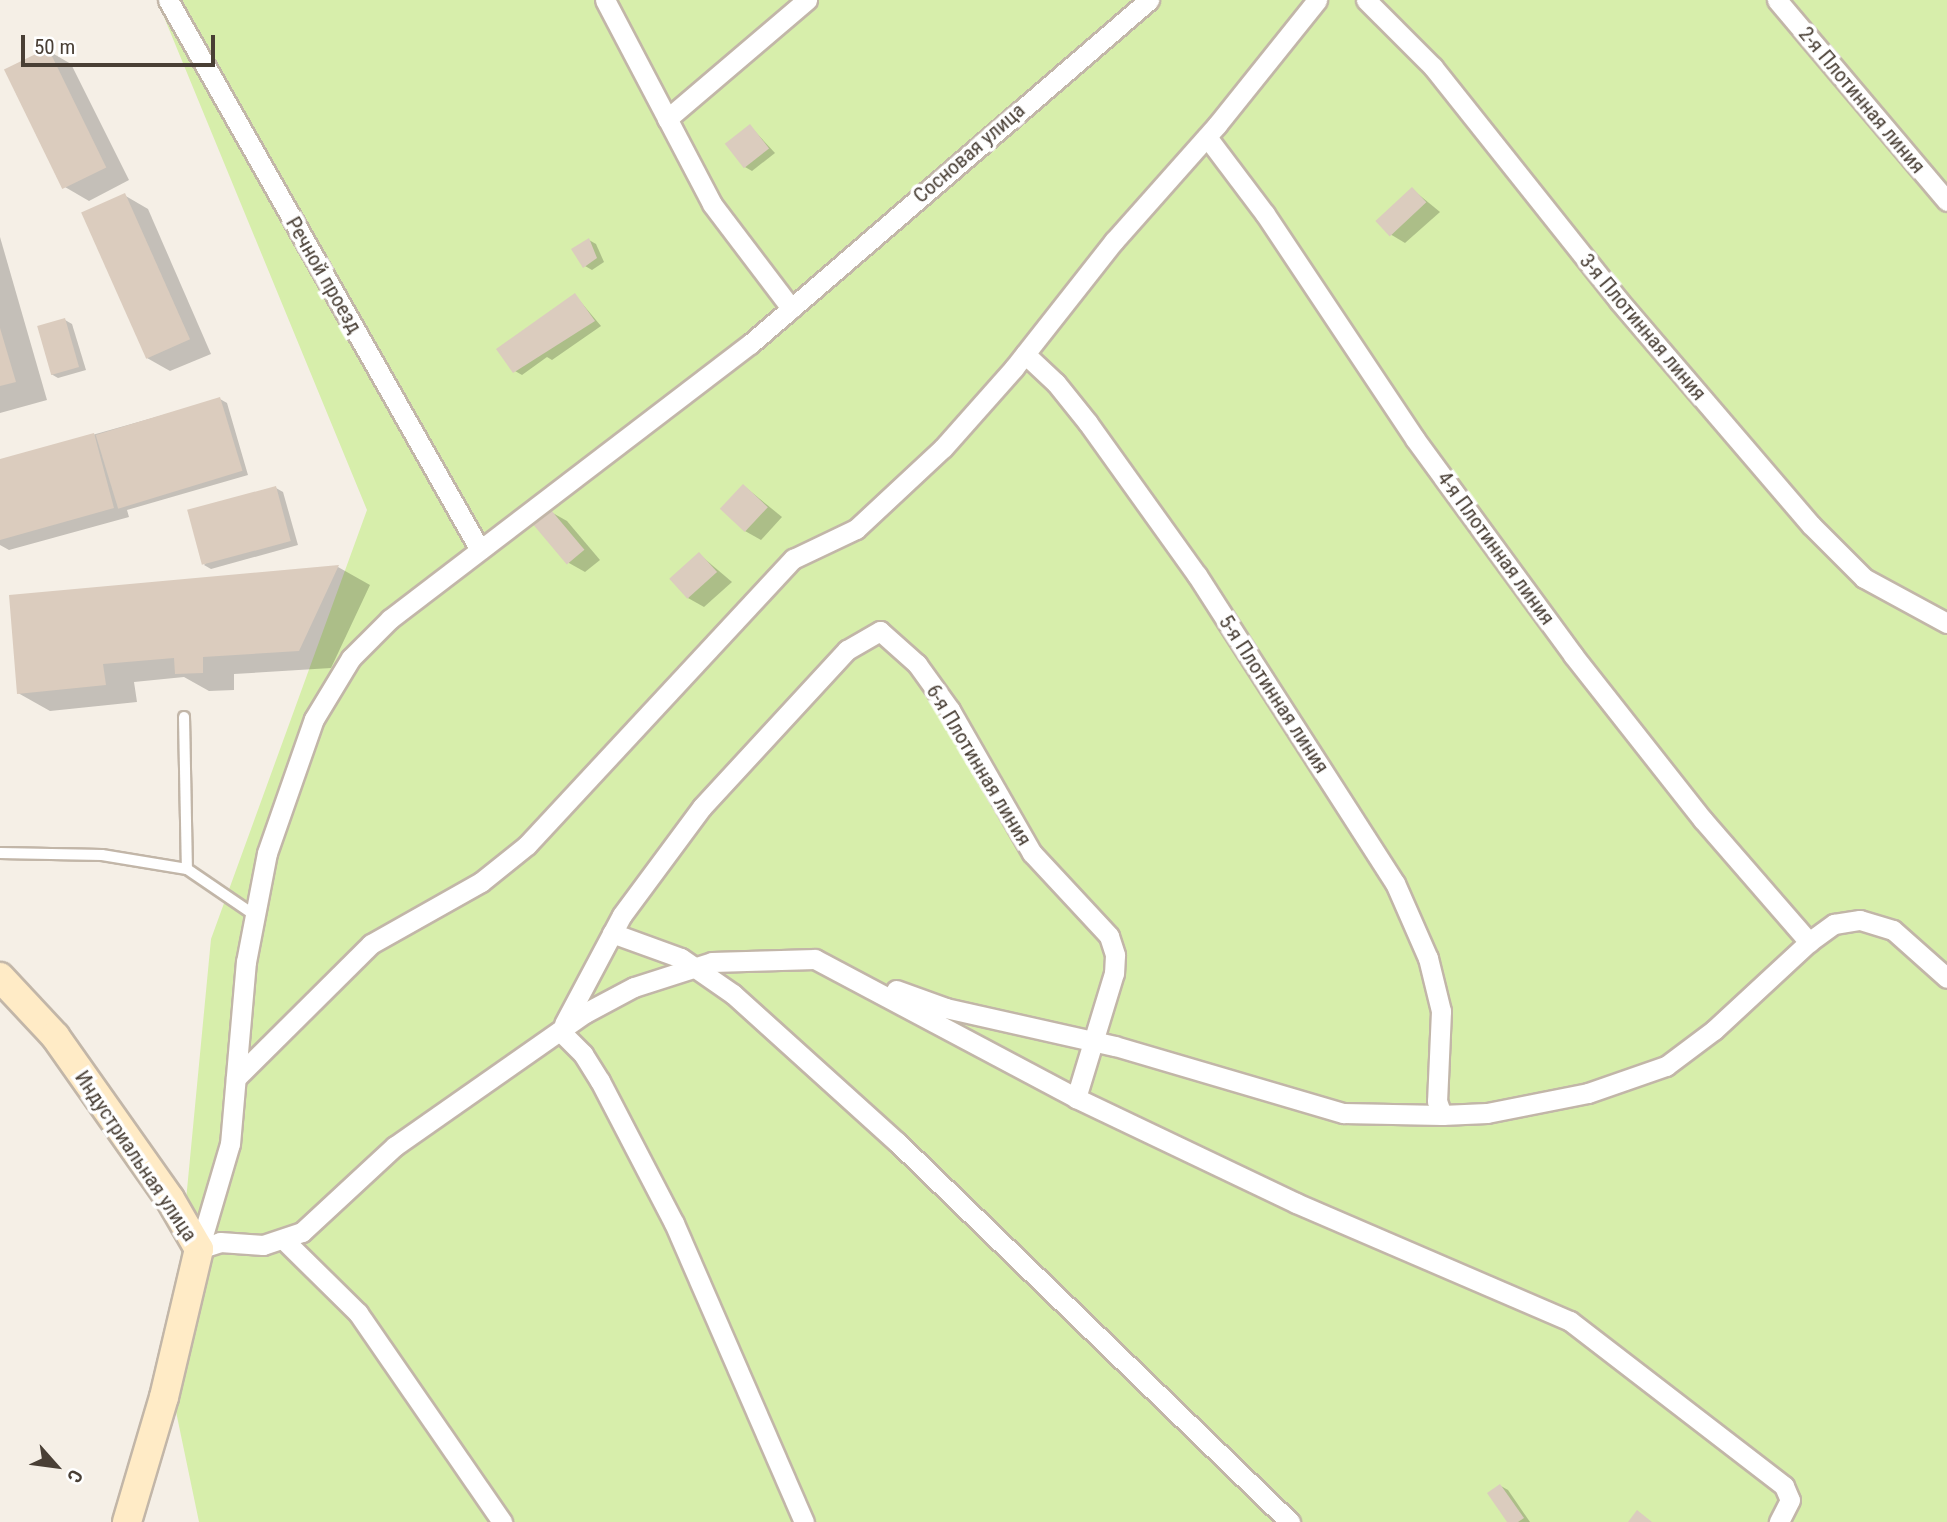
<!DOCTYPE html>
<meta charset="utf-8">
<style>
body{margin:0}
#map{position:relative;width:1947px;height:1522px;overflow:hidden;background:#f5efe6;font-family:"Roboto Condensed",sans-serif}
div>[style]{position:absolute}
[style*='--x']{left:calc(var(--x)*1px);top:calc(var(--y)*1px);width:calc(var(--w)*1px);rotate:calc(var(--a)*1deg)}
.green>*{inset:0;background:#d7eeab}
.shadow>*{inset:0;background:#0003}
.building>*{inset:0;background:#dbccbe;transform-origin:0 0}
.roads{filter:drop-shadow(2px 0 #c2b6a8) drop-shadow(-2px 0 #c2b6a8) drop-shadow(0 2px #c2b6a8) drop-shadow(0 -2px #c2b6a8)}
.lane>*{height:10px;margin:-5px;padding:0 5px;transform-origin:5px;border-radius:5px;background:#fff}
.street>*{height:19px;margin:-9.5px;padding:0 9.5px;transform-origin:9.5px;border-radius:9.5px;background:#fff}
.secondary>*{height:28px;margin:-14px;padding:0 14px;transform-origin:14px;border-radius:14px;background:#ffebc6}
span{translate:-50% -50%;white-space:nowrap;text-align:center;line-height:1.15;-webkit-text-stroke:7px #fff;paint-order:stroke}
.street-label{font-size:21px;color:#493f35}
.north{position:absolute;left:21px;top:1431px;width:70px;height:70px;-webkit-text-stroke:5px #fff;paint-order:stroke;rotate:118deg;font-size:19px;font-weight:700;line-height:28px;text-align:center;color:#493f35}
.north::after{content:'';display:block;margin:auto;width:24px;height:32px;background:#493f35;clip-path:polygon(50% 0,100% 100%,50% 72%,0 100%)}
.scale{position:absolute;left:21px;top:35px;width:194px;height:32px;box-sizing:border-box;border:4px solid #493f35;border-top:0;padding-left:9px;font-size:21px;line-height:24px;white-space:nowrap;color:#493f35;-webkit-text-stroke:5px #fff;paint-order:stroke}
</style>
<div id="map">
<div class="green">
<i style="clip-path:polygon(157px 0,1947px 0,1947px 1522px,199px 1522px,169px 1378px,211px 939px,367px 510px)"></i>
</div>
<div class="shadow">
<i style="clip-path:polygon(47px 50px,71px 64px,129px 180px,89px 201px,65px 187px)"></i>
<i style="clip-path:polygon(750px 126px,775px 153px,752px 171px,745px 167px)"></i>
<i style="clip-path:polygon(1412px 189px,1440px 212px,1405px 243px,1390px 234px)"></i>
<i style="clip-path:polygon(124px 195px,148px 209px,211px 354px,170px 371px,147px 358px)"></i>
<i style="clip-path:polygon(0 237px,47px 400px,0 413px)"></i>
<i style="clip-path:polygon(589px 240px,596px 244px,604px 262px,592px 270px,585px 266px)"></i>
<i style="clip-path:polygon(575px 295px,601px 326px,552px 360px,547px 357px,522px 375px,515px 371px)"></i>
<i style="clip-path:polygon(65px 320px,72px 324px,86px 370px,58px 378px,51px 374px)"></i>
<i style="clip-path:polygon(220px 399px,227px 403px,248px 475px,127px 510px,129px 517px,9px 550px,0 545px,0 461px)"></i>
<i style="clip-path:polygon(744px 486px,782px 517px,761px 540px,745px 531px)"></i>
<i style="clip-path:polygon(276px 488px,283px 492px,298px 545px,211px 569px,204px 565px)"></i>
<i style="clip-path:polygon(551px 512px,567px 521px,600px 560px,585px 572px,569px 563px)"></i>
<i style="clip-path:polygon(699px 554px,732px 582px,704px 607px,688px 598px)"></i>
<i style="clip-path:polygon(338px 567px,370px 585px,331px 668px,234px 674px,234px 690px,209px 691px,184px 677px,134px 682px,137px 702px,50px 711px,18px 693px,11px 597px)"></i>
<i style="clip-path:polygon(1501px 1486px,1508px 1490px,1530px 1522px,1509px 1522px)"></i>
</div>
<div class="building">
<i style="left:48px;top:48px;width:133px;height:49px;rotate:64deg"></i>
<i style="left:750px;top:124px;width:31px;height:32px;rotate:52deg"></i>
<i style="left:1412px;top:187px;width:21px;height:50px;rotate:47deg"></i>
<i style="left:125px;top:193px;width:160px;height:48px;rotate:66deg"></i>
<i style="clip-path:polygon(589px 238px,597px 258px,583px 268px,571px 249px)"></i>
<i style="clip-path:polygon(575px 293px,595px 321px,513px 373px,496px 349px)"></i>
<i style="left:65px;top:318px;width:51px;height:29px;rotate:74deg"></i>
<i style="clip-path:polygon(0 328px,16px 382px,0 386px)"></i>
<i style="left:220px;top:397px;width:77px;height:130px;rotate:73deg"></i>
<i style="clip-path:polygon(94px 433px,114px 508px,0 540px,0 459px)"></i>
<i style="left:743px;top:484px;width:34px;height:34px;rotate:43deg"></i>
<i style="left:276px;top:486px;width:57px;height:92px;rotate:75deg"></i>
<i style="left:551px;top:510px;width:52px;height:23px;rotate:50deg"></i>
<i style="left:699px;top:552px;width:27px;height:40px;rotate:48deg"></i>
<i style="clip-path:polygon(339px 565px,299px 651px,203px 657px,203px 673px,175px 674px,174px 658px,103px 664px,106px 685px,17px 694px,9px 595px)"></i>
<i style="clip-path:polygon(1500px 1484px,1524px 1518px,1518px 1522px,1507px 1522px,1487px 1493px)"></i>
<i style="clip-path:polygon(1637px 1510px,1652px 1522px,1628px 1522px)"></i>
</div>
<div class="roads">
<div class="lane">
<i style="--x:184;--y:717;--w:152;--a:88.9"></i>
<i style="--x:187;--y:869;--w:80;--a:34.3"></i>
<i style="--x:0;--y:853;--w:102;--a:1.1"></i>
<i style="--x:102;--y:855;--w:86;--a:9.4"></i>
</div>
<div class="street">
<i style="--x:168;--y:0;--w:632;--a:60.43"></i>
<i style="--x:605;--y:0;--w:230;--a:62.3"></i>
<i style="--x:712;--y:204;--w:131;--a:52.8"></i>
<i style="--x:1366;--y:0;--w:95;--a:45"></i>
<i style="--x:1433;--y:67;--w:299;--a:51.5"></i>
<i style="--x:1619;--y:301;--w:295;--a:49.4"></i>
<i style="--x:1811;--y:525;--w:75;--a:45"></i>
<i style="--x:1864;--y:578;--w:94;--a:28.5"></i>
<i style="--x:1777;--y:0;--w:263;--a:49.8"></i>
<i style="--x:667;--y:119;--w:184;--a:-40.4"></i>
<i style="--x:1207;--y:137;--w:96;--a:53"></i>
<i style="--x:1265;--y:214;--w:270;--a:56.3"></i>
<i style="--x:1415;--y:439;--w:268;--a:53.8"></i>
<i style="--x:1573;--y:655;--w:210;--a:51.8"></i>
<i style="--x:1703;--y:820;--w:162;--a:49"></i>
<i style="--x:1025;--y:354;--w:42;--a:43.1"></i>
<i style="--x:1056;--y:383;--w:51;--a:51.3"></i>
<i style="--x:1088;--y:423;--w:187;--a:54.4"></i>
<i style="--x:1197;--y:575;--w:366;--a:57.3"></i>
<i style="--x:1395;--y:883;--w:82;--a:66.3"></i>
<i style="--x:1428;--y:958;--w:55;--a:76.2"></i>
<i style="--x:1441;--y:1011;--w:90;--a:92.5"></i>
<i style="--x:1437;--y:1101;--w:15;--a:70"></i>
<i style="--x:1442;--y:1115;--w:45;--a:-2.5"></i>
<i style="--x:1487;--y:1113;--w:103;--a:-11.2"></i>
<i style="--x:1588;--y:1093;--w:83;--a:-19.1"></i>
<i style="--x:1666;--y:1066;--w:60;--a:-36.9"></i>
<i style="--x:1714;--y:1030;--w:129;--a:-42.8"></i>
<i style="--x:1809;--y:942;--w:31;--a:-36"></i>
<i style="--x:1834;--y:924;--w:26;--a:-9"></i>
<i style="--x:1860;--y:920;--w:34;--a:17"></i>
<i style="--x:1893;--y:930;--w:72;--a:41.6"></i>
<i style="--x:612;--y:933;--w:73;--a:19.9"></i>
<i style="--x:681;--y:958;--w:63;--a:34.7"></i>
<i style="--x:733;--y:994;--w:221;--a:42.1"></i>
<i style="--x:897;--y:1142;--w:547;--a:44.04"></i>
<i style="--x:896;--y:990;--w:53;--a:19.8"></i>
<i style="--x:946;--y:1008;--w:173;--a:12.7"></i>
<i style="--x:1115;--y:1046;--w:238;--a:16.4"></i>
<i style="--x:1343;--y:1113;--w:99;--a:1.2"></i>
<i style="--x:564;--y:1024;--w:123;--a:-62"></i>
<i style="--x:622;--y:915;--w:134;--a:-53.5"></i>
<i style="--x:702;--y:807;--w:214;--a:-47.3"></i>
<i style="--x:847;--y:650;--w:38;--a:-30"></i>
<i style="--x:880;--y:631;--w:50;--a:41.7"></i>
<i style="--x:917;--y:664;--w:57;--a:54.3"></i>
<i style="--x:950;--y:710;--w:165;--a:60.2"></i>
<i style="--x:1032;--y:853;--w:113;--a:47.1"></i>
<i style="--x:1109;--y:936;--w:20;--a:72"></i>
<i style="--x:1115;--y:955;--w:18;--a:93"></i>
<i style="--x:1114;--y:973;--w:131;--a:106.9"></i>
<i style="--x:560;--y:1031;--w:33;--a:45"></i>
<i style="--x:583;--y:1054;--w:32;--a:58"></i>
<i style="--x:600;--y:1081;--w:160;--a:62.5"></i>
<i style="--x:674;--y:1223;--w:326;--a:66.5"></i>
<i style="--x:236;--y:1078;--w:190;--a:-44.8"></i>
<i style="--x:371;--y:944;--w:126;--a:-29.4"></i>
<i style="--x:481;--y:882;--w:59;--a:-38.8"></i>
<i style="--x:527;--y:845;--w:391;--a:-47.1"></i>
<i style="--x:793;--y:559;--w:70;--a:-25.5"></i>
<i style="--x:856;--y:529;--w:119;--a:-43"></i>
<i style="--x:943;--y:448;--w:107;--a:-48.4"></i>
<i style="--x:1014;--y:368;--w:162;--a:-51.8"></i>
<i style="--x:1114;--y:241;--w:155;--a:-48.4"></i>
<i style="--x:1217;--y:125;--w:160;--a:-51.3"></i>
<i style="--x:285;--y:1241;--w:103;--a:44.6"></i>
<i style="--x:358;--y:1313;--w:254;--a:55.4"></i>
<i style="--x:199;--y:1249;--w:22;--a:-18"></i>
<i style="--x:220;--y:1242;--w:43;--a:4"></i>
<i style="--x:263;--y:1245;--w:41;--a:-18.4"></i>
<i style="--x:302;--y:1232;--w:127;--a:-42.8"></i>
<i style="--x:395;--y:1146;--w:232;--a:-35"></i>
<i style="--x:585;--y:1013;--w:55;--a:-28"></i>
<i style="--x:634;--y:987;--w:82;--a:-17.8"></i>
<i style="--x:712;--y:962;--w:103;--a:-1.7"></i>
<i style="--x:815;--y:959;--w:296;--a:28"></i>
<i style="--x:1076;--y:1098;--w:244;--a:25.5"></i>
<i style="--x:1296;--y:1203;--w:298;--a:23.3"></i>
<i style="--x:1570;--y:1321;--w:270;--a:37.6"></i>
<i style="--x:1784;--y:1486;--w:15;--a:67"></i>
<i style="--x:1790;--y:1500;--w:25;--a:117"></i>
<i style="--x:199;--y:1249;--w:109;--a:-73.6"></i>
<i style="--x:230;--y:1144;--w:183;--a:-85"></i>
<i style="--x:246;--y:962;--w:111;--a:-79.1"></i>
<i style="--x:267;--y:853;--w:142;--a:-70.7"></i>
<i style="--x:314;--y:719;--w:71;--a:-58.8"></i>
<i style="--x:351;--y:658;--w:55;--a:-45"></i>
<i style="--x:390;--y:619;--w:453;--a:-37.4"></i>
<i style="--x:750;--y:344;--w:527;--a:-40.77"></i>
</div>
<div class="secondary">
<i style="--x:0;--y:977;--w:81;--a:47"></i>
<i style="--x:55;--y:1036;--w:199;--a:54.8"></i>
<i style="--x:170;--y:1199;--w:58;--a:59.9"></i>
<i style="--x:199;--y:1249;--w:152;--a:103.3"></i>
<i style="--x:164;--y:1397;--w:130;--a:106.5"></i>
</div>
</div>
<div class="street-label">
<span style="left:1862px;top:100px;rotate:50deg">2-я Плотинная линия</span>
<span style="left:969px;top:153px;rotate:-41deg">Сосновая улица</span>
<span style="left:324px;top:275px;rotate:60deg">Речной проезд</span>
<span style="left:1643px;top:327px;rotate:50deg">3-я Плотинная линия</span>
<span style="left:1496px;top:548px;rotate:54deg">4-я Плотинная линия</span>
<span style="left:1274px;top:694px;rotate:57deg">5-я Плотинная линия</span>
<span style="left:979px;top:765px;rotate:59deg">6-я Плотинная линия</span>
<span style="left:136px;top:1156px;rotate:56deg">Индустриальная улица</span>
</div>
<div class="north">С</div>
<div class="scale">50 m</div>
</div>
